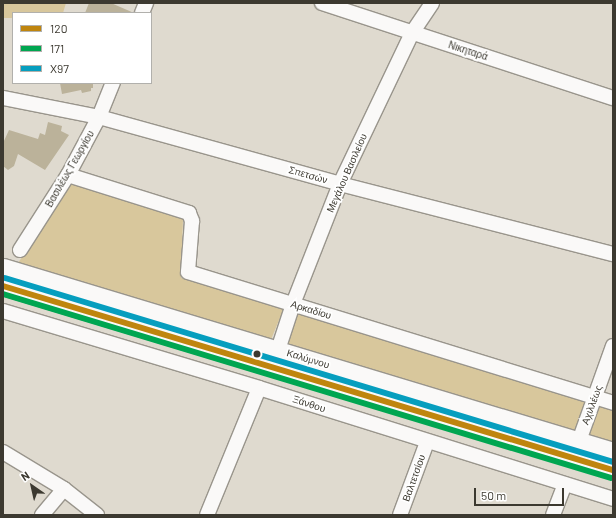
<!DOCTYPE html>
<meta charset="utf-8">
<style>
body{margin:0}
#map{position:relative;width:616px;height:518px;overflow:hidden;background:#dfdacf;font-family:Barlow,sans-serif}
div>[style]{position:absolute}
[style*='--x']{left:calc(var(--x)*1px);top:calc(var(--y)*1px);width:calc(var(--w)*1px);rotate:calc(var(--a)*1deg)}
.green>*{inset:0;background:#d8c79c;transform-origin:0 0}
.building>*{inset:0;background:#bbb29a}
.roads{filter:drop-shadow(1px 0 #99958c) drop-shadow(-1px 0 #99958c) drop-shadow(0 1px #99958c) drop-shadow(0 -1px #99958c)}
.minor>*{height:14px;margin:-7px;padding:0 7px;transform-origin:7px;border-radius:7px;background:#faf9f8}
.major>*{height:17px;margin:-8.5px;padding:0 8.5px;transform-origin:8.5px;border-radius:8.5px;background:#faf9f8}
.bus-1>*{height:6px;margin:-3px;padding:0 3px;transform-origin:3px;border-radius:3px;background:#bf850e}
.bus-2>*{height:6px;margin:-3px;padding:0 3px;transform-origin:3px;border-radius:3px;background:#00a651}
.bus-3>*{height:6px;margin:-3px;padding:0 3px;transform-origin:3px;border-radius:3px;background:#069ebe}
.dots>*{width:11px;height:11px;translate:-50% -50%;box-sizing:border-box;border:2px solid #fff;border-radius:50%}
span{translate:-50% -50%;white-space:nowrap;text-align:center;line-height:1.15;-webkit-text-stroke:3.5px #fff;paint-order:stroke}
.street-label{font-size:10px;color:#3c3930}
.frame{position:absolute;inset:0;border:4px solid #3c3930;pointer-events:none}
.legend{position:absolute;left:12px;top:12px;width:140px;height:72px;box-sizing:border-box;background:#fff;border:1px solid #b1b0ac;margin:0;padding:5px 7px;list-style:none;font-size:12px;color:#3c3930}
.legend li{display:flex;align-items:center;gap:8px;height:20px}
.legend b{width:20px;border:1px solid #b1b0ac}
.north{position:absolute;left:12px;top:466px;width:40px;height:40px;-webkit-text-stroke:3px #fff;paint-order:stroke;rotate:326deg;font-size:11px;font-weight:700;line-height:16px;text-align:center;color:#3c3930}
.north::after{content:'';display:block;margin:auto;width:14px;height:18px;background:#3c3930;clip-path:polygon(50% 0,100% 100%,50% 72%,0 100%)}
.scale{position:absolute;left:474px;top:488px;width:90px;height:18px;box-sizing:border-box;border:2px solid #3c3930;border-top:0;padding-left:5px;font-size:12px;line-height:14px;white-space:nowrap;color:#3c3930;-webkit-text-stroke:3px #fff;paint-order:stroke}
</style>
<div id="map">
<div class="green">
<i style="clip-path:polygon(3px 3px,66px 3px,63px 13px,13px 13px,13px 18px,3px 18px)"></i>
<i style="clip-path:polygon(72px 183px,183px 218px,181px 278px,284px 308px,270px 342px,18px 263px)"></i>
<i style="left:297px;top:313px;width:303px;height:36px;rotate:17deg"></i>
<i style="clip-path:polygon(600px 406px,613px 410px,613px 447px,587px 439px)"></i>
</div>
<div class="building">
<i style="clip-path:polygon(89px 3px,111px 3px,134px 13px,85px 13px)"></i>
<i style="clip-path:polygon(60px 83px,93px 83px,93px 88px,91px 88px,91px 91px,82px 93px,81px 90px,62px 94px)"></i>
<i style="clip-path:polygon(48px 122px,62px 126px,61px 131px,69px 135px,45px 170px,18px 154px,14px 166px,8px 170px,3px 166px,3px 143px,9px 130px,38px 139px,40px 133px,45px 135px)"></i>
</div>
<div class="roads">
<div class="minor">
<i style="--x:322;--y:3;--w:306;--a:18.1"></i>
<i style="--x:142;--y:13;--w:11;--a:-68"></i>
<i style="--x:3;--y:98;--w:98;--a:11.2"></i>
<i style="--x:99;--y:117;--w:250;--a:15.5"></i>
<i style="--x:340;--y:184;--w:282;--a:14.4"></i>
<i style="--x:68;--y:175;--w:127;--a:17.4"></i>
<i style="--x:189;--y:213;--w:9;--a:69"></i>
<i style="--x:192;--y:221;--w:51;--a:94.5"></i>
<i style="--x:188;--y:272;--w:445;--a:17.1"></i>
<i style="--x:20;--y:250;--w:89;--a:-57.4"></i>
<i style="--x:68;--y:175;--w:66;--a:-61.9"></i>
<i style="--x:99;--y:117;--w:37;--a:-68"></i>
<i style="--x:3;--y:311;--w:267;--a:16.7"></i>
<i style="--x:259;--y:388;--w:371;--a:17.4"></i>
<i style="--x:278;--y:350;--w:48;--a:-71.9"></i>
<i style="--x:293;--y:304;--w:129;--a:-68.6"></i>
<i style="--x:340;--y:184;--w:167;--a:-64.5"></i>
<i style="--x:412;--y:33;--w:36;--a:-56"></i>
<i style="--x:579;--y:441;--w:101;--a:-70.3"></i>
<i style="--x:3;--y:452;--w:71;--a:31.2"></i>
<i style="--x:64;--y:489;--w:42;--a:38.2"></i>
<i style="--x:42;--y:515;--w:34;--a:-50"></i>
<i style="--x:207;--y:515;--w:137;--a:-67.7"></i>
<i style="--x:400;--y:515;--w:78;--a:-69.7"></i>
<i style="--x:553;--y:515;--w:33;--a:-69"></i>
</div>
<div class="major">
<i style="--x:3;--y:267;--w:637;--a:16.79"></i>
<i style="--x:3;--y:286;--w:637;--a:16.79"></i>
</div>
</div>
<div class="bus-1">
<i style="--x:3;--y:286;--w:637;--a:16.79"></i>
</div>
<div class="bus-2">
<i style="--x:3;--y:294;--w:635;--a:16.84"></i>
</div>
<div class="bus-3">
<i style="--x:5;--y:278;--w:635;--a:16.84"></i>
</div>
<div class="dots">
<i style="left:257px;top:354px;background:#3c3930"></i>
</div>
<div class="street-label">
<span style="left:468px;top:51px;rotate:18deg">Νικηταρά</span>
<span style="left:70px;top:169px;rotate:-60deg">Βασιλέως Γεωργίου</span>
<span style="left:347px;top:173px;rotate:-66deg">Μεγάλου Βασιλείου</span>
<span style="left:308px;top:175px;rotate:16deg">Σπετσών</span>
<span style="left:311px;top:310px;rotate:17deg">Αρκαδίου</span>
<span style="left:308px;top:359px;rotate:17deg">Καλύμνου</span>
<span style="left:309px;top:404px;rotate:18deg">Ξάνθου</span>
<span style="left:592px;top:405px;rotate:-70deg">Αχιλλέως</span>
<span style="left:414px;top:478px;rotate:-70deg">Βαλτετσίου</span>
</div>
<div class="frame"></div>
<ul class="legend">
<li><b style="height:5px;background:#bf850e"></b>120</li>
<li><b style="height:5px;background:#00a651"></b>171</li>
<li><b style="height:5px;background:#069ebe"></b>X97</li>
</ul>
<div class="north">N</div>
<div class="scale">50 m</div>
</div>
